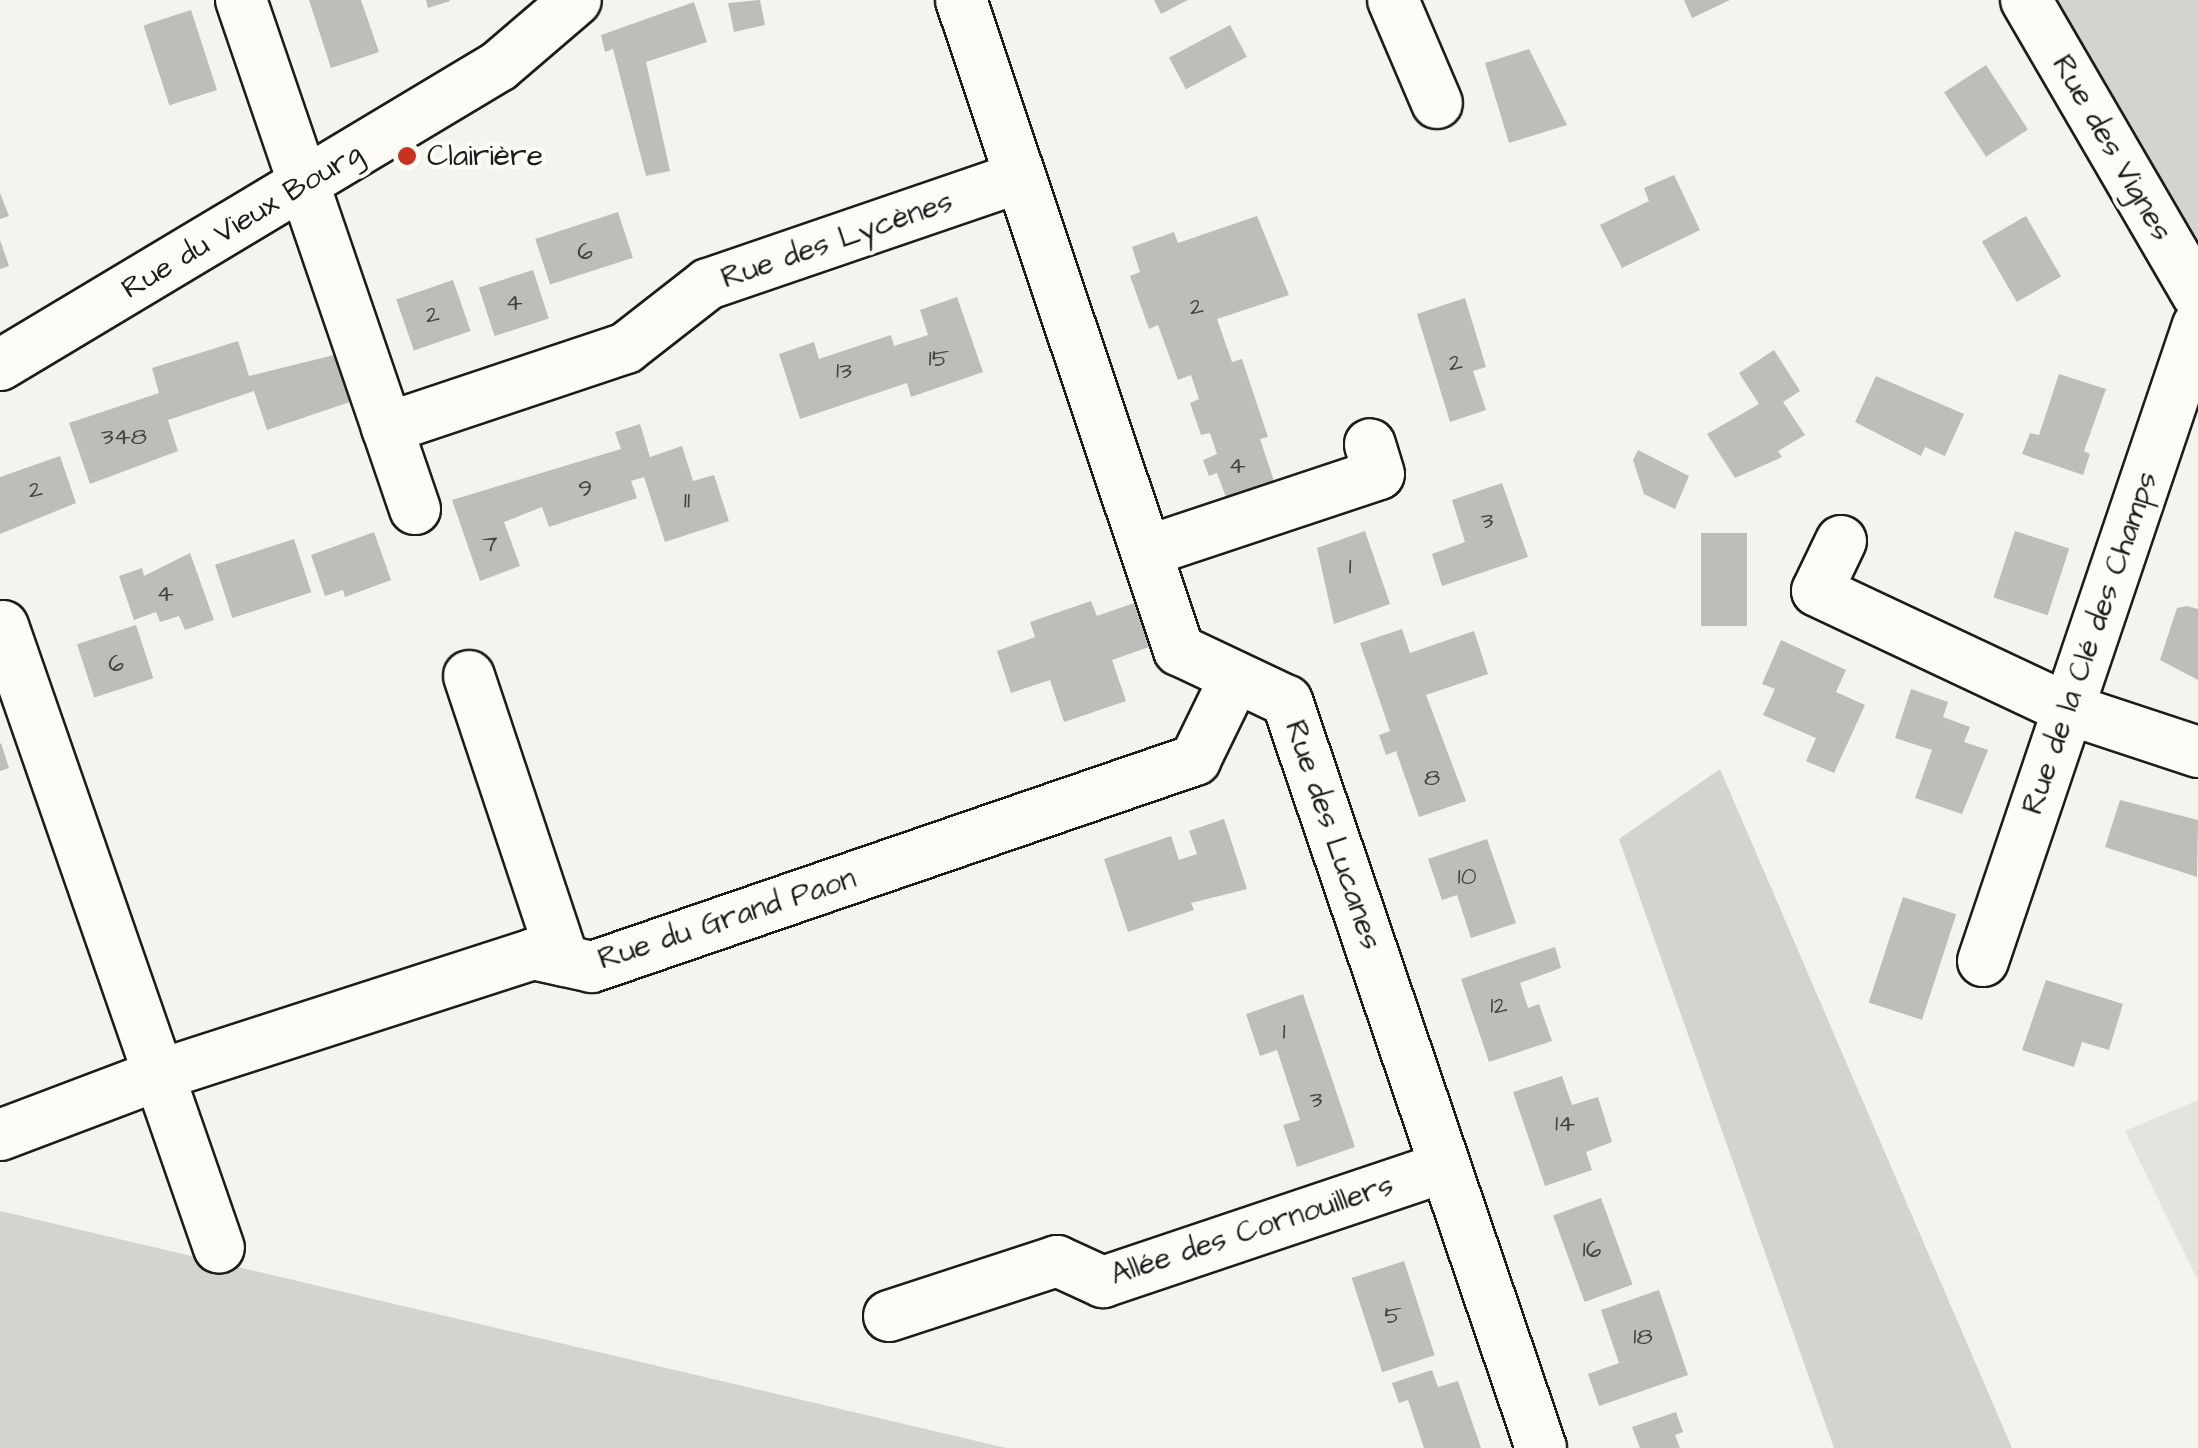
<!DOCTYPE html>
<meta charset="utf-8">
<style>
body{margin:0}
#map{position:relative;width:2198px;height:1448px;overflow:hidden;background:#f4f3ee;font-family:"Architects Daughter",sans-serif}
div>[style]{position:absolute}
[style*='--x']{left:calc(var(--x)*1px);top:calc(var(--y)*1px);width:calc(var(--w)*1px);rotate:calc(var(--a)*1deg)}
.built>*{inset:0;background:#e4e3de}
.green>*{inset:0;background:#d4d3cf}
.building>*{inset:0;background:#bebdba;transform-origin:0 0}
.roads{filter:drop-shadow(2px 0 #1c1c1c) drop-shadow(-2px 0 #1c1c1c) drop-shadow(0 2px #1c1c1c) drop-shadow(0 -2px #1c1c1c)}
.minor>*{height:50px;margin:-25px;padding:0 25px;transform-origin:25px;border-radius:25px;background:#fdfcf7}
.dots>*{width:28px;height:28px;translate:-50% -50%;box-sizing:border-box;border:5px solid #fdfcf7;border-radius:50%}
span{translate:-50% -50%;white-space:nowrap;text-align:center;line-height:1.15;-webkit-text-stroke:8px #fdfcf7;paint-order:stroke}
.number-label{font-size:25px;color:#444}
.number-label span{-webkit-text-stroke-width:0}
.street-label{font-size:30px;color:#1c1c1c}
.poi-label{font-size:30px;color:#1c1c1c}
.left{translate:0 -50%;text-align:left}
</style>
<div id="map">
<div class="built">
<i style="clip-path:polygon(2198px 1100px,2198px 1281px,2125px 1131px)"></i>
</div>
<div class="green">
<i style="clip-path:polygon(2045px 0,2198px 0,2198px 254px)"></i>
<i style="clip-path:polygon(1720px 769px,2012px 1448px,1834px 1448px,1619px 839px)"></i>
<i style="clip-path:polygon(0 1211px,1006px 1448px,0 1448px)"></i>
</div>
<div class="building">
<i style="clip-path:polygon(309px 0,361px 0,379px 52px,331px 68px)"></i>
<i style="clip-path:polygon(426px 0,450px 0,450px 1px,428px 8px)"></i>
<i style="clip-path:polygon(760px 0,765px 25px,734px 32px,728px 3px)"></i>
<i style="clip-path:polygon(1154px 0,1188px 0,1161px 14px)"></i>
<i style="clip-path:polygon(1684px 0,1730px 0,1692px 18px)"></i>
<i style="clip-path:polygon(694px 2px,707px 42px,646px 62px,670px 171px,646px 176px,613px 49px,605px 52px,601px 35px)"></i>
<i style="left:191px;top:10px;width:84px;height:50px;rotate:72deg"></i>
<i style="left:1230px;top:25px;width:36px;height:69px;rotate:62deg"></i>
<i style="clip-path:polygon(1529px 49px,1567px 125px,1509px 143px,1485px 63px)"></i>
<i style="left:1986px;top:65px;width:77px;height:50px;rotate:57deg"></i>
<i style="clip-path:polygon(1674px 175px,1700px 230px,1622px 268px,1600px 225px,1649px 201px,1644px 188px)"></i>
<i style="clip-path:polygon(0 193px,9px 216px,0 219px)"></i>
<i style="left:618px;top:212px;width:48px;height:87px;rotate:72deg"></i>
<i style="clip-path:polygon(1257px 216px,1289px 295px,1217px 319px,1232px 362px,1242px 359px,1268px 437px,1260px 439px,1274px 481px,1226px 497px,1217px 473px,1209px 476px,1203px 460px,1217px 454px,1210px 433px,1201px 435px,1190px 403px,1199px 399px,1191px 375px,1178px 380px,1158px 325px,1149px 329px,1130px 276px,1140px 272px,1132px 247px,1174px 232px,1178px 243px)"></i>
<i style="left:2026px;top:216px;width:70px;height:51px;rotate:60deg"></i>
<i style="clip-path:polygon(0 240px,9px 266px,0 269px)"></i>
<i style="left:533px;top:270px;width:51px;height:57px;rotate:72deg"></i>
<i style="left:453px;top:280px;width:54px;height:60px;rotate:71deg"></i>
<i style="clip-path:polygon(957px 297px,983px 372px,911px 397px,907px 383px,800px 419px,779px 354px,814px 342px,819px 359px,891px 335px,894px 346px,928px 335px,920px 310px)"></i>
<i style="clip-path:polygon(1465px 298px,1486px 367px,1473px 371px,1486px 410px,1450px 422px,1417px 314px)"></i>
<i style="clip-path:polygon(238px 341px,249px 376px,338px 354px,353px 401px,267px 430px,254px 391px,168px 420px,178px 451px,90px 484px,69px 423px,159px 393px,152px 368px)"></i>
<i style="clip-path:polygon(1774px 350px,1800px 391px,1783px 402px,1805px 435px,1778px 451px,1782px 457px,1735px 478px,1707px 434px,1759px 404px,1739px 373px)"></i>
<i style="clip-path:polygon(2059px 374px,2106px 389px,2084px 451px,2090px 454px,2083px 475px,2022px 454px,2030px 433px,2039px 435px)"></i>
<i style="clip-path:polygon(1876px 376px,1964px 414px,1945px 456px,1925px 447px,1921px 456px,1855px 422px)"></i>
<i style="clip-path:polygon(640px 424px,650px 457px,682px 446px,693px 481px,714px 475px,729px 521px,665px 542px,644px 477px,631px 481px,637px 498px,549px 527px,542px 507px,504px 522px,520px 566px,480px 581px,452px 500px,621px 449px,615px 432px)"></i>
<i style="clip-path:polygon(1638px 450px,1689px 476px,1675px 509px,1644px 494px,1633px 460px)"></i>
<i style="clip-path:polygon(60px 456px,76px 503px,0 534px,0 477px)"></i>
<i style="clip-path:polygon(1502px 483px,1528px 557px,1442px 586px,1432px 554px,1465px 542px,1452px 500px)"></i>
<i style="clip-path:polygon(1365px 531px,1390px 604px,1334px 624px,1317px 548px)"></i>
<i style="left:2015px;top:531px;width:57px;height:70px;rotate:18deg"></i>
<i style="clip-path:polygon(374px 532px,391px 580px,345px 597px,343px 590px,325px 596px,311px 555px)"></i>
<i style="left:1701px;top:533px;width:46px;height:93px"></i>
<i style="left:294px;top:539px;width:56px;height:83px;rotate:72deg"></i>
<i style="clip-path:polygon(190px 553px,214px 620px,185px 630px,179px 616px,160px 622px,156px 612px,134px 620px,119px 576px,142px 568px,144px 576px)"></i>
<i style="clip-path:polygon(1091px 601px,1097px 616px,1134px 603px,1149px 647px,1112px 660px,1126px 701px,1064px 722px,1050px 680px,1011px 693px,997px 651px,1035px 637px,1030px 622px)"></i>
<i style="clip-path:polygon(2187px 606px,2198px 609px,2198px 680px,2160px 660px,2177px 608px)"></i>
<i style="left:136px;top:625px;width:56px;height:62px;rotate:72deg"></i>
<i style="clip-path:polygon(1402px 629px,1410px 653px,1474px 631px,1488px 674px,1426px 695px,1466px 801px,1419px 817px,1396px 751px,1386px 755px,1379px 735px,1390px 731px,1360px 643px)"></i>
<i style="clip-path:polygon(1781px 640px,1846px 670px,1836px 692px,1865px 705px,1834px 773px,1806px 761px,1816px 738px,1763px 715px,1775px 689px,1762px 684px)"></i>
<i style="clip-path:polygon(1911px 689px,1948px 702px,1943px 717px,1970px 727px,1964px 742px,1988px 750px,1962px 814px,1915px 798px,1932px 750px,1895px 738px)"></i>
<i style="clip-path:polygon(1px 743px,9px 768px,0 771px,0 744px)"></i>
<i style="clip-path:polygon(2120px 800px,2198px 820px,2197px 877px,2105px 847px)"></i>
<i style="clip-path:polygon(1224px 819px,1247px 889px,1191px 903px,1194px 910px,1128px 932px,1104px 859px,1171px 836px,1179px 860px,1197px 854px,1189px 831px)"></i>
<i style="clip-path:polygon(1487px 839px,1516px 923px,1471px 938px,1457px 895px,1442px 900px,1428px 859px)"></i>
<i style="left:1903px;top:897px;width:56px;height:111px;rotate:18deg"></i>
<i style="clip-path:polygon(1555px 947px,1561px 968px,1520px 983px,1528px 1008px,1539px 1004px,1552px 1041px,1489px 1062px,1461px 979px)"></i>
<i style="clip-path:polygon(2046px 980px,2123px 1004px,2109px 1050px,2082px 1042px,2074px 1067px,2022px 1050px)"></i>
<i style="clip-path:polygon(1303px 994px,1355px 1147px,1297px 1167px,1283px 1125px,1300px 1120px,1277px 1050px,1260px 1056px,1246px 1014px)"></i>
<i style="clip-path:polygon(1562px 1076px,1572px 1105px,1598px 1097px,1612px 1142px,1586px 1152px,1592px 1170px,1545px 1186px,1513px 1092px)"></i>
<i style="left:1601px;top:1198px;width:92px;height:51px;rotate:70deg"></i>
<i style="left:1404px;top:1261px;width:99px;height:55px;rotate:72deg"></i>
<i style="clip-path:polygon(1659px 1290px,1688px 1375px,1599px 1406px,1588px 1374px,1619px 1363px,1601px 1310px)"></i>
<i style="clip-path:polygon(1432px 1370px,1438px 1387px,1458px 1381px,1481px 1448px,1424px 1448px,1408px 1400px,1399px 1403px,1392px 1383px)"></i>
<i style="clip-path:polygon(1676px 1412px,1683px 1432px,1675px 1435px,1680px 1448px,1640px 1448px,1632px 1427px)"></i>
</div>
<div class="roads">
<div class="minor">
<i style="--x:241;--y:0;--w:538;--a:71.13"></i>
<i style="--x:961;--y:0;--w:686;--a:71.46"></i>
<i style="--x:1179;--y:650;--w:119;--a:25.3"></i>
<i style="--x:1287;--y:701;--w:789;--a:71.22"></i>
<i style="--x:1393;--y:0;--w:112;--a:66.9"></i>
<i style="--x:2026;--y:0;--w:341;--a:59.8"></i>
<i style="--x:0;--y:365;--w:582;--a:-30.93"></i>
<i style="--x:499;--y:66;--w:101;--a:-40.6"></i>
<i style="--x:387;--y:428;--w:252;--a:-18.5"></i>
<i style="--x:626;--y:348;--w:104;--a:-38"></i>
<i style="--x:708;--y:284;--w:330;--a:-18.9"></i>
<i style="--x:1841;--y:541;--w:55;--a:115.6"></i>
<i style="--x:1817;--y:591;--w:277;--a:25.2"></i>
<i style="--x:2068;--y:709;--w:137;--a:18.3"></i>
<i style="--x:1148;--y:551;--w:243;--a:-18.4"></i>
<i style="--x:1379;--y:474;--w:31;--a:-107"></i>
<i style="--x:3;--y:626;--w:658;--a:70.85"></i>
<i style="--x:469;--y:676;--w:300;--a:71.6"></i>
<i style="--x:1983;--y:961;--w:671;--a:-71.32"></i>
<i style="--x:0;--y:1135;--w:167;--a:-20.7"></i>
<i style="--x:156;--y:1076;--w:396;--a:-17.9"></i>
<i style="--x:533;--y:954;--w:60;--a:12.4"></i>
<i style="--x:592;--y:967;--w:638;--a:-18.95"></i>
<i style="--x:1195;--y:760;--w:91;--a:-64"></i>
<i style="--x:889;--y:1316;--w:177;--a:-18.1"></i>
<i style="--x:1057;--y:1261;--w:51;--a:24.5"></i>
<i style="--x:1103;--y:1282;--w:361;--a:-18.6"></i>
</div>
</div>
<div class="dots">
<i style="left:407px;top:156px;background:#c8321e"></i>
</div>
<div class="number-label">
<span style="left:585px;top:252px">6</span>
<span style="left:514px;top:303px">4</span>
<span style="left:1197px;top:307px">2</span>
<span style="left:433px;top:315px">2</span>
<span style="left:939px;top:359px">15</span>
<span style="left:1456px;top:363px">2</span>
<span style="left:844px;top:371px">13</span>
<span style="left:124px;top:437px">348</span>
<span style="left:1237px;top:466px">4</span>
<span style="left:585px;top:489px">9</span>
<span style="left:36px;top:490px">2</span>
<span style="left:687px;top:501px">11</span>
<span style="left:1487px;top:521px">3</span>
<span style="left:490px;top:544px">7</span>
<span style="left:1350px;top:567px">1</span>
<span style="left:165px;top:594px">4</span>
<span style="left:116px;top:664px">6</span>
<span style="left:1432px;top:778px">8</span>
<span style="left:1467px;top:877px">10</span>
<span style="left:1499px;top:1006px">12</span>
<span style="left:1284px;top:1032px">1</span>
<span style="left:1316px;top:1100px">3</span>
<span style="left:1565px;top:1124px">14</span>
<span style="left:1592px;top:1250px">16</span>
<span style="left:1393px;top:1316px">5</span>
<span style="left:1643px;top:1337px">18</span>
</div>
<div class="street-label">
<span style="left:2112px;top:148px;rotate:60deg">Rue des Vignes</span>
<span style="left:242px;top:221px;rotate:-31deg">Rue du Vieux Bourg</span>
<span style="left:837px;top:240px;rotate:-19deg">Rue des Lycènes</span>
<span style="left:2090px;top:643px;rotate:-71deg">Rue de la Clé des Champs</span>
<span style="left:1333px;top:835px;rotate:71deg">Rue des Lucanes</span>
<span style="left:727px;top:919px;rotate:-18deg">Rue du Grand Paon</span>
<span style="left:1252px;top:1230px;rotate:-18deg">Allée des Cornouillers</span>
</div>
<div class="poi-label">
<span class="left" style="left:427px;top:156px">Clairière</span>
</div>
</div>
